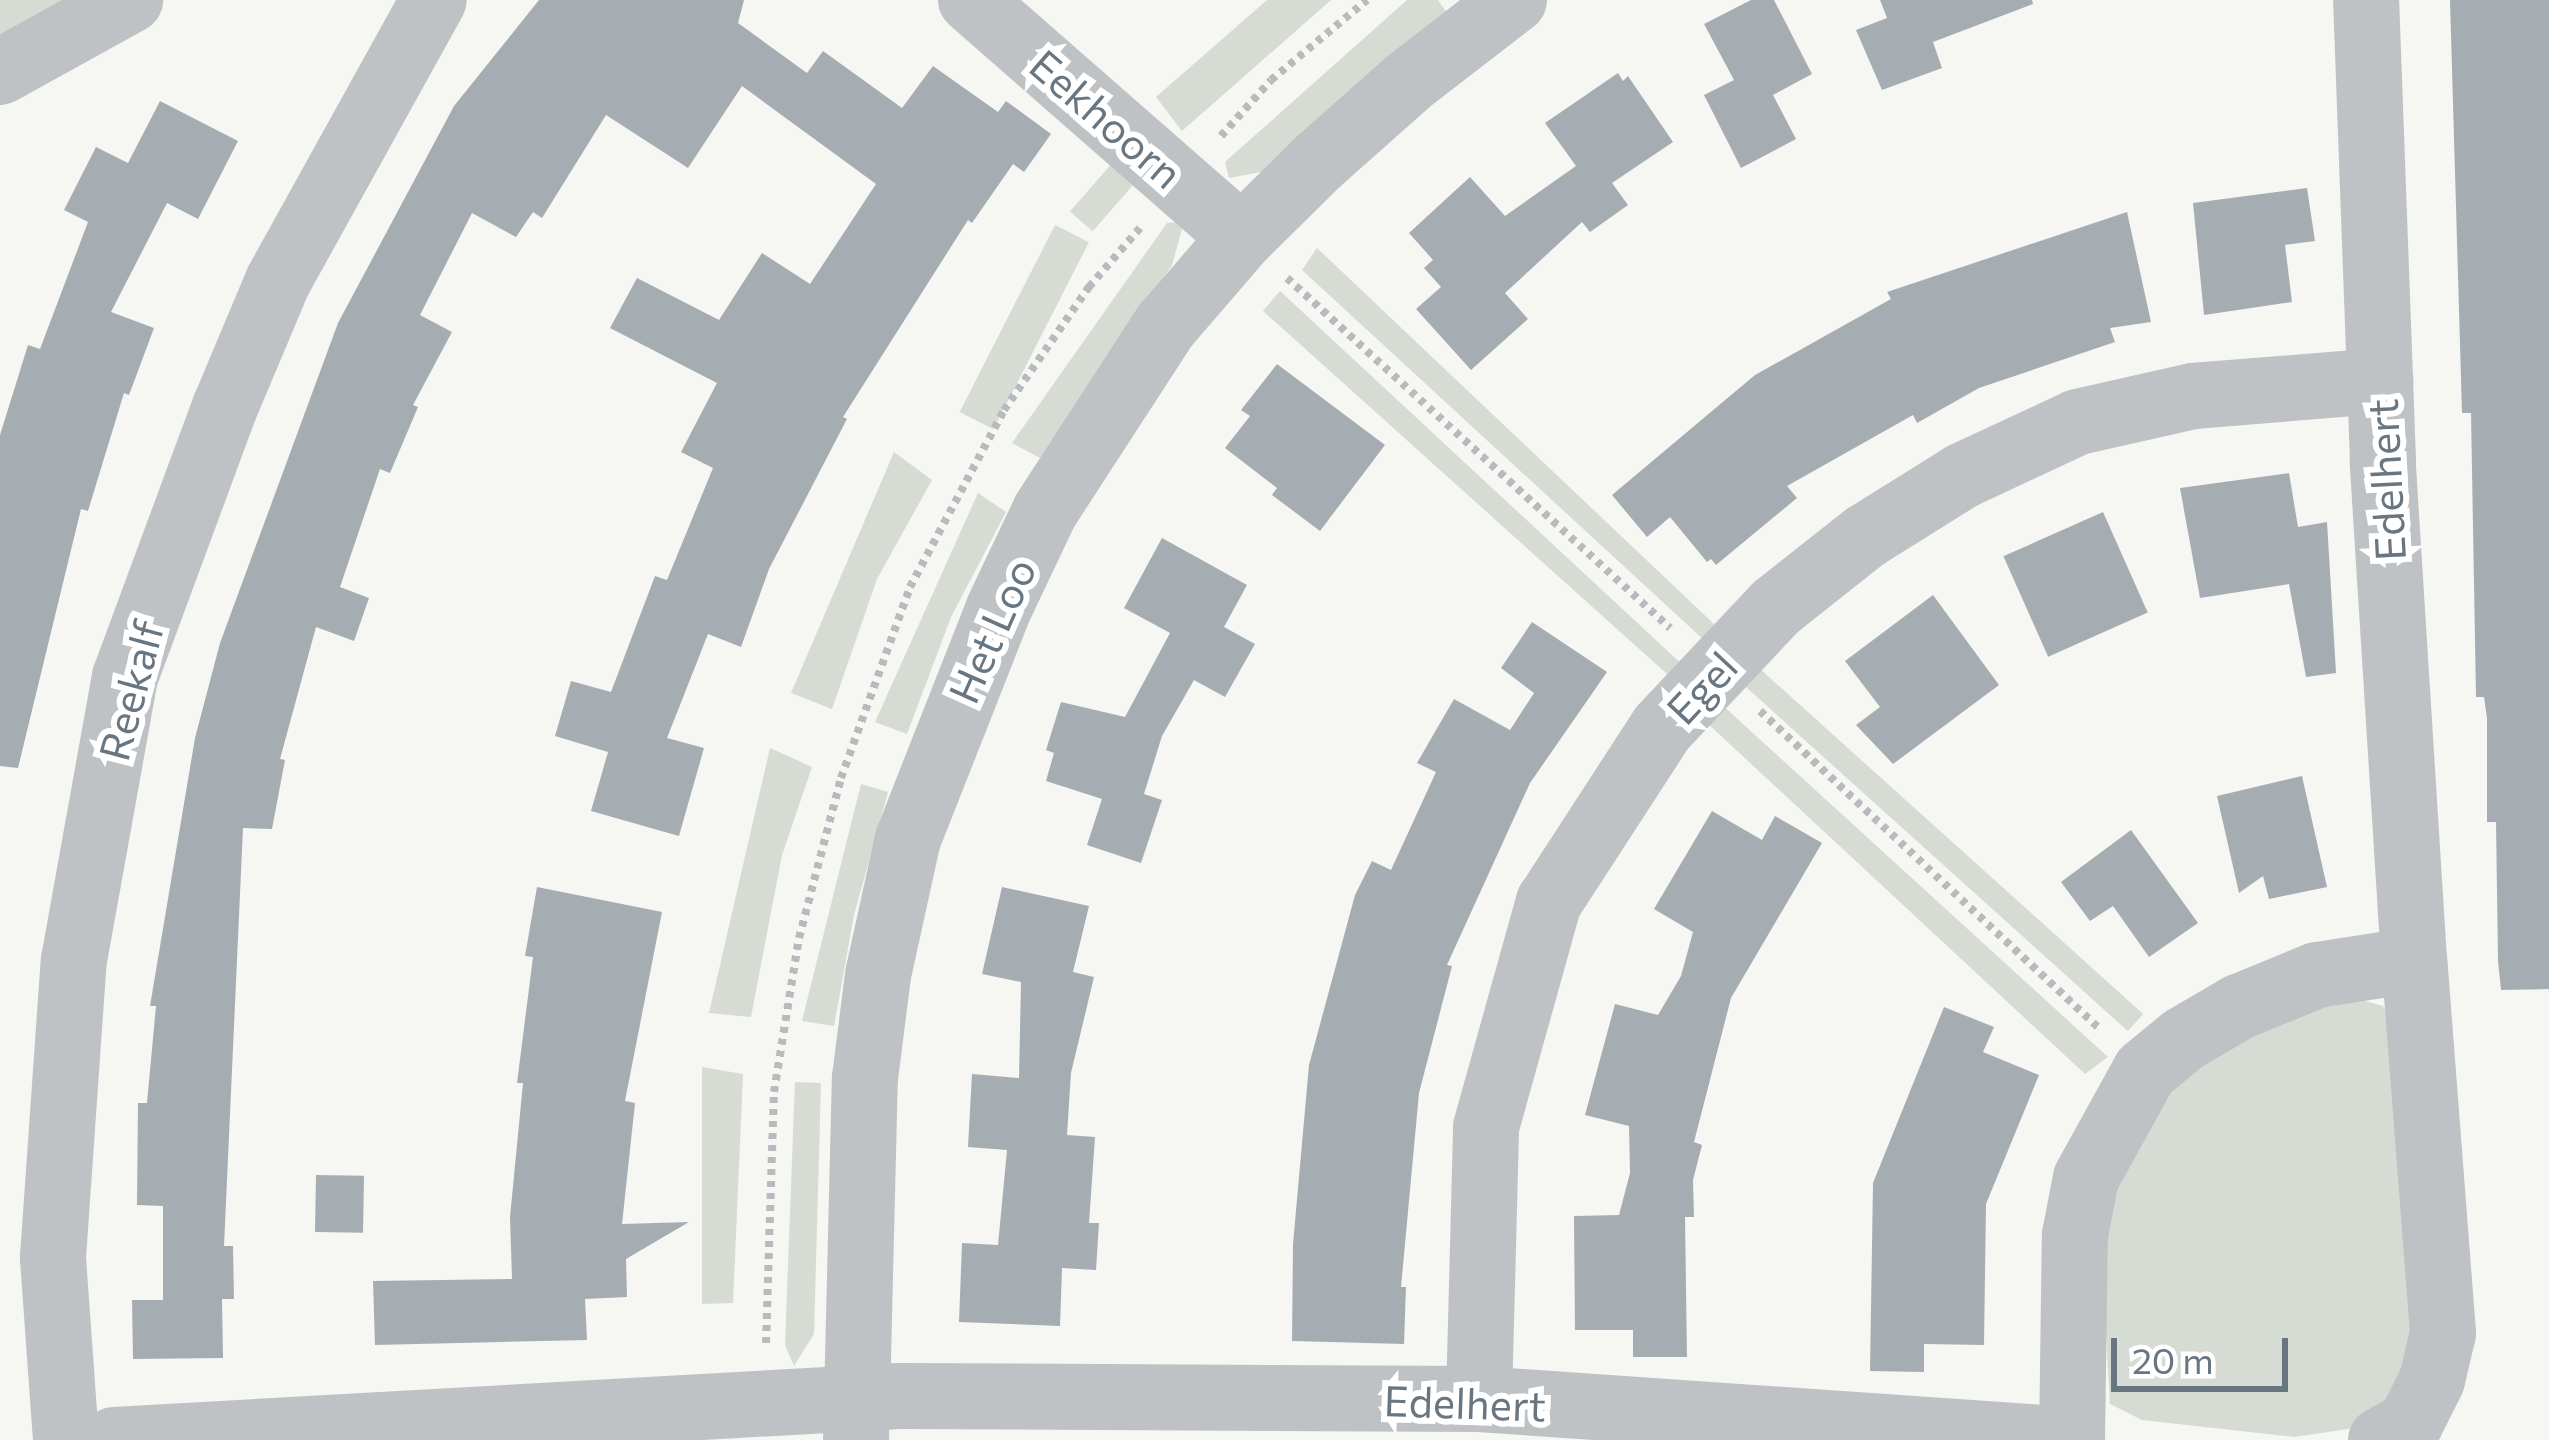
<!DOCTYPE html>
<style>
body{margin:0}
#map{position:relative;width:2549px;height:1440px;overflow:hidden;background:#f6f6f3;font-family:Commissioner,sans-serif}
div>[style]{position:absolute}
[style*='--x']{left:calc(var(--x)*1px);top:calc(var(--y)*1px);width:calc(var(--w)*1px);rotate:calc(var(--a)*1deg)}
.green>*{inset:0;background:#d6dbd3;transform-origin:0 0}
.building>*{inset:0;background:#a6adb2;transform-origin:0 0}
.path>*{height:8px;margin-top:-4px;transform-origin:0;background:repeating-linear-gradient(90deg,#b8bbbd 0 6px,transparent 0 12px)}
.minor>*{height:66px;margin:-33px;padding:0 33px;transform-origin:33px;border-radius:33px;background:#bec2c5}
span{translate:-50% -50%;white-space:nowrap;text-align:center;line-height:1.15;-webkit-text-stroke:12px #fff;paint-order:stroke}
.street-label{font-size:42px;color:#687682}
.scale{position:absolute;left:2111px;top:1338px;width:177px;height:54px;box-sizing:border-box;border:6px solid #687682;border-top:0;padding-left:15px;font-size:36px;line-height:42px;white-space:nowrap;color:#687682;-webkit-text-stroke:9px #fff;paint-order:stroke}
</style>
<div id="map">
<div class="green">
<i style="clip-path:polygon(0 0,85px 0,0 48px)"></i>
<i style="clip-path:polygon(1267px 0,1331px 0,1182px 131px,1156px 97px)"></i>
<i style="clip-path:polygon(1407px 0,1438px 0,1447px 13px,1266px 171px,1229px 178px,1225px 162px)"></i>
<i style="left:1114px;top:161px;width:30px;height:67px;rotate:41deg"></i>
<i style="clip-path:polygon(1184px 222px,1172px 265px,1040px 458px,1012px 443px,1167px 223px)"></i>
<i style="left:1055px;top:225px;width:38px;height:210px;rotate:27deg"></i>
<i style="clip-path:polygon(1317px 248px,1714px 624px,1704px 640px,1302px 270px)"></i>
<i style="clip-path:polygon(1280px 291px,1687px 669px,1676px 682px,1263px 311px)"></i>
<i style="clip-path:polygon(894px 452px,932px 480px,877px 579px,832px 709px,791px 693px)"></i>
<i style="clip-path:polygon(978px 493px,1006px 512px,951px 617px,907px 734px,875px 722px)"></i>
<i style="left:1759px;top:668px;width:517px;height:23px;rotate:42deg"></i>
<i style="clip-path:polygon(1720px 703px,2108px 1057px,2085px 1074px,1706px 722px)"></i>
<i style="clip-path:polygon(770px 748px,812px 767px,782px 855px,751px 1017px,709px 1013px)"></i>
<i style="clip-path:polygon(861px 784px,888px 792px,854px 915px,834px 1026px,802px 1021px)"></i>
<i style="clip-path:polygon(2348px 996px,2383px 1006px,2399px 1039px,2427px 1341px,2368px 1426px,2294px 1437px,2142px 1420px,2110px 1404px,2102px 1264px,2115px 1190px,2179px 1068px)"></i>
<i style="clip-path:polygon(702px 1067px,743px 1074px,733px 1303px,702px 1304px)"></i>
<i style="clip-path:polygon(795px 1082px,821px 1083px,814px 1334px,794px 1366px,785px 1345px)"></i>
</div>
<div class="building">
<i style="clip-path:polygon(539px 0,744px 0,738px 23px,807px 73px,823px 51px,902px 108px,933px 66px,998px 112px,1006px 101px,1051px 134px,1024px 172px,1013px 164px,972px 223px,968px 220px,843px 417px,847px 419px,769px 569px,741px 647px,708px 634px,667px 738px,704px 748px,679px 836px,591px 811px,608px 752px,555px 736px,571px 681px,611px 692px,655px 576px,667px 580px,713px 468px,681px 452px,717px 383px,610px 328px,637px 278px,719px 320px,762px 253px,810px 284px,876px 184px,742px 86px,688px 168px,606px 115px,542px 218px,533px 212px,516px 237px,472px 213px,420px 315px,452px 332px,413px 405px,418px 407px,390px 473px,380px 469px,340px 587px,369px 598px,354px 641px,316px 627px,280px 759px,285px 760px,272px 829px,243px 828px,224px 1246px,233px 1246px,234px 1299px,222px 1299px,223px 1358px,133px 1359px,132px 1300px,163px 1300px,163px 1206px,137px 1205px,138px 1103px,147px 1103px,156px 1006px,150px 1006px,195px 738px,220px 643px,338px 323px,454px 106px)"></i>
<i style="clip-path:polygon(1751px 0,1774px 0,1812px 74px,1773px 95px,1796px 139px,1741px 168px,1704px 95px,1734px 80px,1704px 24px)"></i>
<i style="clip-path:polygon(1880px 0,2032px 0,2033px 4px,1933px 42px,1942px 68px,1882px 90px,1856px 30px,1887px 18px)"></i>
<i style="clip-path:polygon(2450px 0,2549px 0,2549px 989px,2501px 990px,2498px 961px,2496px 822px,2487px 822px,2487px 718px,2484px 697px,2476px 697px,2471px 413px,2462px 413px)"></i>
<i style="clip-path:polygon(1618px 73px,1623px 81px,1628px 76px,1673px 142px,1612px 183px,1628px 205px,1590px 232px,1582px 222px,1505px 293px,1528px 319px,1471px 370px,1416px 309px,1441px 287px,1424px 268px,1433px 260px,1409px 233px,1470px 177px,1505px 216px,1576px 166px,1545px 123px)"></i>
<i style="clip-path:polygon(160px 101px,238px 141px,198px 219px,167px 203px,111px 312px,154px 328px,129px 395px,124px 393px,88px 511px,81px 509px,18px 768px,0 766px,0 435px,28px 345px,40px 349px,88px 222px,64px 210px,96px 147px,128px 163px)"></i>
<i style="clip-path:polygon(2307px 188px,2315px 241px,2285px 245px,2292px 302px,2204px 315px,2193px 203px)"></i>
<i style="clip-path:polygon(2127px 212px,2151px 322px,2110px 328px,2115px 342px,1979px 388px,1917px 423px,1913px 415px,1787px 486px,1797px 498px,1716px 565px,1711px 559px,1707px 562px,1670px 517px,1647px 537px,1612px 495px,1755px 375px,1891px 299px,1887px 292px)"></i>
<i style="clip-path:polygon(1277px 364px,1385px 445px,1320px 531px,1272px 495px,1277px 488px,1225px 448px,1250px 416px,1241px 410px)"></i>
<i style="clip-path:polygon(2289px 473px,2298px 527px,2327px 522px,2336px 673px,2306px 677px,2289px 584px,2200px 598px,2180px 488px)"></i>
<i style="left:2103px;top:512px;width:110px;height:109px;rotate:66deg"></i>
<i style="clip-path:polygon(1162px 538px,1247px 585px,1224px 627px,1255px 644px,1225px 697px,1194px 680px,1162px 736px,1144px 794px,1162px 800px,1141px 863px,1087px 845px,1102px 799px,1046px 781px,1054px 753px,1046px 750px,1061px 702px,1125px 717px,1170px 633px,1124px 608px)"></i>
<i style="clip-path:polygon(1933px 595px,1999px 685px,1893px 764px,1856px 725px,1880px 707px,1845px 661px)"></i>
<i style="clip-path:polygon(1532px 622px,1607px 672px,1530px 783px,1447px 965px,1452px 966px,1419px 1093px,1401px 1287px,1406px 1287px,1404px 1344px,1292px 1341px,1293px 1244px,1309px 1065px,1355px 895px,1372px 861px,1391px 870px,1436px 772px,1417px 763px,1454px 699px,1510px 730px,1534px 693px,1501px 668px)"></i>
<i style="clip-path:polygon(2302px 776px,2327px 887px,2269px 899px,2263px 876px,2239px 893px,2217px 796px)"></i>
<i style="clip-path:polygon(1712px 811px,1762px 840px,1775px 816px,1822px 843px,1731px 998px,1694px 1142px,1702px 1145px,1693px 1180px,1694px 1217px,1685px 1217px,1687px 1357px,1633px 1357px,1633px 1330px,1575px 1330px,1574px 1216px,1619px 1215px,1630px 1173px,1629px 1126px,1585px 1115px,1615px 1004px,1658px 1015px,1681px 976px,1693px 932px,1654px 909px)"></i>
<i style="clip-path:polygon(2131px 830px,2198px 923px,2149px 957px,2113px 906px,2090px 921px,2061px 882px)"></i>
<i style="clip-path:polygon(537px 887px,662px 912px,625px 1101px,635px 1103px,622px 1224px,689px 1222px,626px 1259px,627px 1297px,585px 1299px,587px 1340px,375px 1345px,373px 1281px,512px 1279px,510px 1217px,523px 1083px,517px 1083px,533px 957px,525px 956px)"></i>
<i style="clip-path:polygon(1002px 887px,1089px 906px,1073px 972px,1094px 977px,1071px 1073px,1067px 1135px,1095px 1137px,1089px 1223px,1099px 1223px,1096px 1270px,1062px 1268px,1060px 1326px,959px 1322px,962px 1243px,998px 1245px,1007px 1150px,968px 1147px,972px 1074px,1019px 1078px,1021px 982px,982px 974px)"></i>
<i style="clip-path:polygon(1944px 1007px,1994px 1027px,1983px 1052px,2039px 1075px,1986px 1204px,1984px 1345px,1924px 1344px,1924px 1372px,1870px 1371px,1873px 1183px)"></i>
<i style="left:316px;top:1175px;width:48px;height:57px;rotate:1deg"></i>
</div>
<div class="path">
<i style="--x:1221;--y:136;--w:75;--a:-48.2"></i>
<i style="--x:1271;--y:80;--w:125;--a:-39.8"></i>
<i style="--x:1287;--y:278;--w:519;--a:42.42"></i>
<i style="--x:1760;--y:711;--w:466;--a:43.1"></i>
<i style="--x:766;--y:1343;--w:251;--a:-88.2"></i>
<i style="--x:774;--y:1092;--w:156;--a:-80.8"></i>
<i style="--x:799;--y:938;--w:165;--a:-75.3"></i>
<i style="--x:841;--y:778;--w:203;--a:-70.1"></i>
<i style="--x:910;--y:587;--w:200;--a:-62"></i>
<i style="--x:1004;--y:410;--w:150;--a:-55.4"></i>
<i style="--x:1089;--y:287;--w:78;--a:-49.2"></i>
</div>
<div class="minor">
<i style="--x:971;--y:0;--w:360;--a:41.2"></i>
<i style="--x:0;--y:72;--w:149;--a:-29"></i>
<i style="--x:1479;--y:1399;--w:272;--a:-88.5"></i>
<i style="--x:1486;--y:1127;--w:234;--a:-74.4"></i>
<i style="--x:1549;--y:902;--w:207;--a:-57"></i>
<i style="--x:1662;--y:728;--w:166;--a:-46.7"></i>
<i style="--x:1776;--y:607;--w:115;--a:-38.3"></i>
<i style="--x:1866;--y:536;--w:113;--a:-32"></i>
<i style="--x:1962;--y:476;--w:128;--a:-25"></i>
<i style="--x:2078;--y:422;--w:118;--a:-12.7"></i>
<i style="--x:2193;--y:396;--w:188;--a:-4.6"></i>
<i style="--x:66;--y:1440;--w:183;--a:-94.1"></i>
<i style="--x:53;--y:1257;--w:298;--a:-86"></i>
<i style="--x:74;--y:960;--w:288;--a:-79.8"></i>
<i style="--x:125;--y:677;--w:288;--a:-69.7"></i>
<i style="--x:225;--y:407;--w:137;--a:-67.2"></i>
<i style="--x:278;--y:281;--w:321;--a:-61"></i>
<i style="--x:114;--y:1440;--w:786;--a:-3.21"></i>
<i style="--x:899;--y:1396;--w:580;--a:0.3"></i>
<i style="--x:1479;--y:1399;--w:594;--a:3.96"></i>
<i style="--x:856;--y:1440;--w:362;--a:-88.6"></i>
<i style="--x:865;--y:1078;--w:104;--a:-82.8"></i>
<i style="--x:878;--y:975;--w:139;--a:-77.6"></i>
<i style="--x:908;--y:839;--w:248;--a:-68.5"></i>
<i style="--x:999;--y:608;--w:107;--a:-64.6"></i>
<i style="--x:1045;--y:511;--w:222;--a:-57"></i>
<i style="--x:1166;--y:325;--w:116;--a:-49.2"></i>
<i style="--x:1242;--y:237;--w:107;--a:-44.6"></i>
<i style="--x:1318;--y:162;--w:120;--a:-41.6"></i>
<i style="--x:1408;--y:82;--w:134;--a:-37.7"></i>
<i style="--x:2072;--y:1440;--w:205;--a:-89.2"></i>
<i style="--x:2075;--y:1235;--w:58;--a:-79.1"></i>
<i style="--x:2086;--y:1178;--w:122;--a:-61.1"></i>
<i style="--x:2145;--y:1071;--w:50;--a:-39.4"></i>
<i style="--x:2184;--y:1039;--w:64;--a:-30.2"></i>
<i style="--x:2239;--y:1007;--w:84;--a:-22.3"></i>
<i style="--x:2317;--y:975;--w:98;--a:-8.8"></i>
<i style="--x:2414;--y:960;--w:500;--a:-93.6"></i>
<i style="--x:2383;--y:461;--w:461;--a:-92.1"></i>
<i style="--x:2381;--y:1440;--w:33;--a:-29"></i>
<i style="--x:2410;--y:1424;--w:49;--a:-63.4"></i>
<i style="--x:2432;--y:1380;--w:48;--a:-76.8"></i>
<i style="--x:2443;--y:1333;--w:374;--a:-94.4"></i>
</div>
<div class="street-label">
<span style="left:1107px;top:118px;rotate:41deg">Eekhoorn</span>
<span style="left:2385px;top:480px;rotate:-93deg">Edelhert</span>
<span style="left:991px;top:630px;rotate:-66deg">Het Loo</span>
<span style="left:1701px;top:687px;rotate:-47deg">Egel</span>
<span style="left:130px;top:690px;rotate:-75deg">Reekalf</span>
<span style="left:1465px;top:1402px;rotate:2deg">Edelhert</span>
</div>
<div class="scale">20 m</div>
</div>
